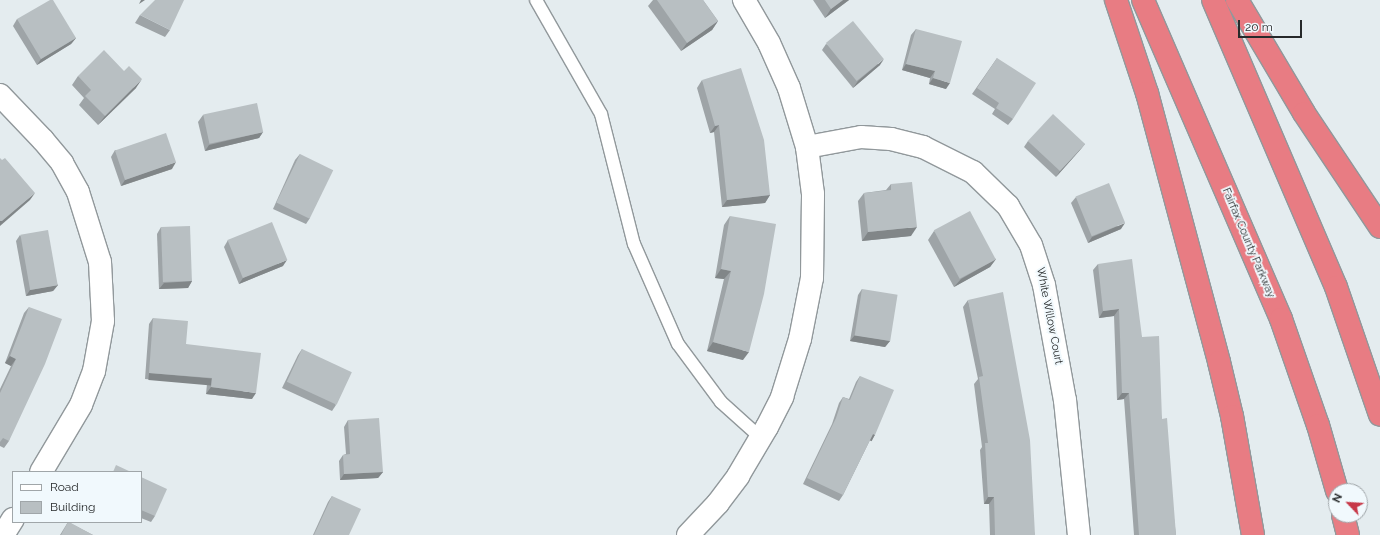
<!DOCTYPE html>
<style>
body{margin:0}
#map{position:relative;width:1380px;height:535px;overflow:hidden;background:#e4ecef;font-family:Raleway,sans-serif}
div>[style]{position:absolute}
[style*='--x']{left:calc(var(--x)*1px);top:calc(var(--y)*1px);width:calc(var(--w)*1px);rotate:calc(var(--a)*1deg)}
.roads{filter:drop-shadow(1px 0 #91989b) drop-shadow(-1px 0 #91989b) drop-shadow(0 1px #91989b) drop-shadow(0 -1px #91989b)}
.service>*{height:12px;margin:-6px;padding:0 6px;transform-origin:6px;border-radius:6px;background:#fff}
.minor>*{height:22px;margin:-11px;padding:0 11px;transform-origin:11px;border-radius:11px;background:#fff}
.trunk>*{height:22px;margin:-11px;padding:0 11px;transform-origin:11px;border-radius:11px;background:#e87c83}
.wall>*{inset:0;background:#9ea4a7}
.shaded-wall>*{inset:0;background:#818688;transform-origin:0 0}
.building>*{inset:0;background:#b8bfc2;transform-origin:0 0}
span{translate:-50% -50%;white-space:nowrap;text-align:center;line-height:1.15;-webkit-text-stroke:3.5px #f1f9fd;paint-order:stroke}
.street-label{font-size:11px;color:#26292a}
.legend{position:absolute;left:12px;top:471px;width:130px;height:52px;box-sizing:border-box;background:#f1f9fd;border:1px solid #a0a6a9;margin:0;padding:5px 7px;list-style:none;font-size:12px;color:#26292a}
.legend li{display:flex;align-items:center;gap:8px;height:20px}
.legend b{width:20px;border:1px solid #a0a6a9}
.north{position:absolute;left:1328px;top:483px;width:40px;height:40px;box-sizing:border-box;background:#f1f9fd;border:1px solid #a0a6a9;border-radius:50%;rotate:295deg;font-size:11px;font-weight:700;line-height:16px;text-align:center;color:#26292a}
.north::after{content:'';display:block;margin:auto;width:14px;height:18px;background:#c73747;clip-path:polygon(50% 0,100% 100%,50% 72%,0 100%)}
.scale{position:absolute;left:1238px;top:20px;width:64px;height:18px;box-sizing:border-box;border:2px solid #26292a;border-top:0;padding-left:5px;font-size:12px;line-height:14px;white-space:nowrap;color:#26292a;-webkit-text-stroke:3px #f1f9fd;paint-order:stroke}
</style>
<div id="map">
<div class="roads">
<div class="service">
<i style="--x:536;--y:0;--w:131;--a:60.3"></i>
<i style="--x:601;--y:114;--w:134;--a:75.8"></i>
<i style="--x:634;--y:244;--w:109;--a:66.3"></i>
<i style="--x:678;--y:344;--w:72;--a:53.4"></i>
<i style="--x:721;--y:402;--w:54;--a:42"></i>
</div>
<div class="minor">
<i style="--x:0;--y:95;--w:62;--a:46.3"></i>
<i style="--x:43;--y:140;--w:30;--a:50"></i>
<i style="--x:62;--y:163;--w:33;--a:61"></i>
<i style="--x:78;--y:192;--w:73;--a:72.6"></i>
<i style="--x:100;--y:262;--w:59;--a:87.1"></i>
<i style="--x:103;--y:321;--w:51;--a:100.2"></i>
<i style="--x:94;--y:371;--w:36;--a:111"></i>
<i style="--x:81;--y:405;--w:78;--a:120.8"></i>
<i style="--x:807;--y:147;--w:55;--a:-10.5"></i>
<i style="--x:861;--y:137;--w:30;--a:4"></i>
<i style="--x:891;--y:139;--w:33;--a:14"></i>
<i style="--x:923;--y:147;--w:56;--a:26.6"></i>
<i style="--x:973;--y:172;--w:49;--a:44.2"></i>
<i style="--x:1008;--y:206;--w:45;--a:59.5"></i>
<i style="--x:1031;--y:245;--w:42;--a:72"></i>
<i style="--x:1044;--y:285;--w:117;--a:79.7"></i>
<i style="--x:1065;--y:400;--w:136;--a:84.1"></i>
<i style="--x:3;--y:535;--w:19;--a:-58"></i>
<i style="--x:688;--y:535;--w:44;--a:-46.8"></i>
<i style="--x:718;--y:503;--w:34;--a:-53"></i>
<i style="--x:738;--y:476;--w:57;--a:-59.4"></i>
<i style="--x:767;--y:427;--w:34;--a:-63"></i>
<i style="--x:782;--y:397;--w:61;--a:-72.8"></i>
<i style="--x:800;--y:339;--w:62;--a:-78.9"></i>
<i style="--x:812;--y:278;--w:84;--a:-89.3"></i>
<i style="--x:813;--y:194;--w:47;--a:-97.3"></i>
<i style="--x:807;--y:147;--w:62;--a:-107"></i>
<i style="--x:789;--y:88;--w:49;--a:-114"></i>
<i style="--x:769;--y:43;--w:50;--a:-120.2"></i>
</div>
<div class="trunk">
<i style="--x:1116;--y:0;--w:98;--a:71.6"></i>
<i style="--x:1147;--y:93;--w:278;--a:75"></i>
<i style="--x:1219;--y:362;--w:56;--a:76.5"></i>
<i style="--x:1232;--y:416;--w:121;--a:80"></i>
<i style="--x:1143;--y:0;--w:348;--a:66.6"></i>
<i style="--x:1281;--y:319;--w:112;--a:70.8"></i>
<i style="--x:1318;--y:425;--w:69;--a:73.9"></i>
<i style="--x:1213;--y:0;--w:312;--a:66.8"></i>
<i style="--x:1336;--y:287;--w:135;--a:71"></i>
<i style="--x:1237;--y:0;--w:131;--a:59.3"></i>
<i style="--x:1304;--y:113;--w:137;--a:56.3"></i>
<i style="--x:1343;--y:515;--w:21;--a:76"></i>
</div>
</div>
<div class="wall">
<i style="clip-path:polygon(653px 0,703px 0,718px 21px,712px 30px,681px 51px,648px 6px)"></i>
<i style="clip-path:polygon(813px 0,849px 0,825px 18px)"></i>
<i style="clip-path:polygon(140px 15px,170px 30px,165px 37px,135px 23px)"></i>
<i style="clip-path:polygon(17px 19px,76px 38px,71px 44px,37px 65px,13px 26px)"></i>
<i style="clip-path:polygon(916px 29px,946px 89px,929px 84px,930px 78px,902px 70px,911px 35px)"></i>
<i style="clip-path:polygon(826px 44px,880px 65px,853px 88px,822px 50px)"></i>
<i style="clip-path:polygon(997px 58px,1013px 119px,1008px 125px,992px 114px,995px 109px,972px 94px)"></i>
<i style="clip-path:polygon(78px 76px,136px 88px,98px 125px,79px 105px,84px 98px,72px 85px)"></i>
<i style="clip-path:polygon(702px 80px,770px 195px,765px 203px,722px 207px,714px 132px,710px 133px,697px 88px)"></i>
<i style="clip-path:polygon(203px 115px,263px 132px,259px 138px,205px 151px,198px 122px)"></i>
<i style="clip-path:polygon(1028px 141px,1085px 144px,1080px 150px,1056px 177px,1024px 147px)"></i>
<i style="clip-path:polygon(115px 150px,172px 169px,121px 186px,111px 157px)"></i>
<i style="clip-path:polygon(300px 154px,310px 218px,306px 224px,273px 209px,295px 160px)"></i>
<i style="clip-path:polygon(891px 184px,911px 236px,862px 241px,858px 201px,864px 193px,886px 190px)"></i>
<i style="clip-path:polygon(1076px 197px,1121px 229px,1088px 243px,1071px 203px)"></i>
<i style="clip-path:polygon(730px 216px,743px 360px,707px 351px,724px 279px,715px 278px,724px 225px)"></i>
<i style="clip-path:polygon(161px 227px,192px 281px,188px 288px,159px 289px,157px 234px)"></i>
<i style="clip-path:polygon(934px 231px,996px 259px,990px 267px,954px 287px,928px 240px)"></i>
<i style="clip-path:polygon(20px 235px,58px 285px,53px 291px,26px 296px,16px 241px)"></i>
<i style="clip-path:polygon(228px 240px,283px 266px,239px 284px,224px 247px)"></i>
<i style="clip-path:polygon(1098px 264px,1142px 337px,1162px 419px,1176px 535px,1134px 535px,1124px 399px,1117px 400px,1114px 316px,1099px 318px,1093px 270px)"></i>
<i style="clip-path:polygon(862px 289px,890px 341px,885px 347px,850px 341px,858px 295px)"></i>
<i style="clip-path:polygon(968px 300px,1035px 535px,990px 535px,989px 504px,984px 504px,980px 450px,982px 447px,974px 384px,978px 379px,963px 307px)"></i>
<i style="clip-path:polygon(29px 307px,9px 441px,4px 448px,0 446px,0 389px,11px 366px,5px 363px,24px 313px)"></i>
<i style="clip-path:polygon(153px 318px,186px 344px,252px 399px,206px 394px,207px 384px,145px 379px,149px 324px)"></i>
<i style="clip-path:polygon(302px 349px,336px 405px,332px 411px,282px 388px,298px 355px)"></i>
<i style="clip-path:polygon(860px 376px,875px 435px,871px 441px,870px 440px,843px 495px,839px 501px,803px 484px,832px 424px,839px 403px,843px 397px,849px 399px,856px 382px)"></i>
<i style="clip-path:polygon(348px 420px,383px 472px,378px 478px,340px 480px,339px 461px,343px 455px,346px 454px,344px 427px)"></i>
<i style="clip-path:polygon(141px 477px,155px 516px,151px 522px,141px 518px)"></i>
<i style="clip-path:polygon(332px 496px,349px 535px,313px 535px,328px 502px)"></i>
<i style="clip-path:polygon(68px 522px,93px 535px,60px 535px)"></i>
</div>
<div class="shaded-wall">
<i style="clip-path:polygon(141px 0,145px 0,139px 4px)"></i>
<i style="clip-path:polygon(843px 0,849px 0,825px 18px,831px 9px)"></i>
<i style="clip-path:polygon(718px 21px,712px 30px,681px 51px,687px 43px)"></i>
<i style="clip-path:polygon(76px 38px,71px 44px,37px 65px,41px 59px)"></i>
<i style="clip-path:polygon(884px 59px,880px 65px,853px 88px,858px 81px)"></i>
<i style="clip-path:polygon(906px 64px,935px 71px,930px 78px,902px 70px)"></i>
<i style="clip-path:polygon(933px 78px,950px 83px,946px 89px,929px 84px)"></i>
<i style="clip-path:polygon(142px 79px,136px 88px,98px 125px,105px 116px)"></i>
<i style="clip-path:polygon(719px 125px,714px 132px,710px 133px,715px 126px)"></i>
<i style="clip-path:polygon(263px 132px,259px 138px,205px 151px,209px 145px)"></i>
<i style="clip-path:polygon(1085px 144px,1080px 150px,1056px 177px,1060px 171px)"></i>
<i style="clip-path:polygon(176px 162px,172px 169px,121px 186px,125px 180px)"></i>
<i style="clip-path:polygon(35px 193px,30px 200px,0 226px,0 221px)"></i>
<i style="clip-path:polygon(770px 195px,765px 203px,722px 207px,727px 200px)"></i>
<i style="clip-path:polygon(1125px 223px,1121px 229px,1088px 243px,1092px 237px)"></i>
<i style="clip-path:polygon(917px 227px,911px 236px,862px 241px,868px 232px)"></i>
<i style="clip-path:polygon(996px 259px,990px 267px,954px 287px,961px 279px)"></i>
<i style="clip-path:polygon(287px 260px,283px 266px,239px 284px,243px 278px)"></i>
<i style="clip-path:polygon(721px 269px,731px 271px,724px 279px,715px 278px)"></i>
<i style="clip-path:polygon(192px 281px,188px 288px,159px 289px,164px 283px)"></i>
<i style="clip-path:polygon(58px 285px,53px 291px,26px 296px,30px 290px)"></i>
<i style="clip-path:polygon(1119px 309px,1114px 316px,1099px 318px,1103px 311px)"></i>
<i style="clip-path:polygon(855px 335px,890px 341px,885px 347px,850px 341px)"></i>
<i style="clip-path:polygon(713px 342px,749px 352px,743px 360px,707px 351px)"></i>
<i style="clip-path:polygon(10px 356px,16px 359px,11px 366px,5px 363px)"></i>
<i style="left:149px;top:373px;width:63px;height:7px;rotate:5deg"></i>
<i style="clip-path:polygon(211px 387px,256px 393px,252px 399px,206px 394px)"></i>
<i style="clip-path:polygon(1122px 393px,1129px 393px,1124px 399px,1117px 400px)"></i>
<i style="left:873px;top:434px;width:2px;height:7px;rotate:27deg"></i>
<i style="clip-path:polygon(383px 472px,378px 478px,340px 480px,344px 474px)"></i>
<i style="clip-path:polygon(988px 497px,994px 497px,989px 504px,984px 504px)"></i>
</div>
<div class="building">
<i style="clip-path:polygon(50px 0,53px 0,76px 38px,41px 59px,17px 19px)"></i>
<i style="clip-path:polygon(155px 0,184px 0,170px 30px,140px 15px)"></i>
<i style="clip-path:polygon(657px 0,703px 0,718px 21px,687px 43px)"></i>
<i style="clip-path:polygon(825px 0,843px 0,831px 9px)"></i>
<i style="left:853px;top:21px;width:49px;height:35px;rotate:51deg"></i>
<i style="clip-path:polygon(916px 29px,962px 41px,950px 83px,933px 78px,935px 71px,906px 64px)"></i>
<i style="clip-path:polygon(104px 50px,124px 71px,129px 66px,142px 79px,105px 116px,85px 96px,91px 90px,78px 76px)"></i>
<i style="clip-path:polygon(997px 58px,1036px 83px,1013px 119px,996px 108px,999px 103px,977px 88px)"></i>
<i style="clip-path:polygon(741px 68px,764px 140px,770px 195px,727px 200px,719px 125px,715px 126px,702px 80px)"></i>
<i style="left:257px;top:103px;width:30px;height:55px;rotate:78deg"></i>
<i style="left:1053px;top:114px;width:44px;height:37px;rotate:43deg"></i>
<i style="left:166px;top:133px;width:31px;height:54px;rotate:71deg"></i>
<i style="left:300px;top:154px;width:37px;height:54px;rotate:26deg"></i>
<i style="clip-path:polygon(0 158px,2px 160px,5px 158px,35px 193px,2px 221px,0 221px)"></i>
<i style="clip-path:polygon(912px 182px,917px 227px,868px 232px,864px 193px,891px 190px,891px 184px)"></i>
<i style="left:1109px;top:183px;width:43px;height:36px;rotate:68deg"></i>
<i style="left:970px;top:211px;width:55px;height:41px;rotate:62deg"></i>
<i style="clip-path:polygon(730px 216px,776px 224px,764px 294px,749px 352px,713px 342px,731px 271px,721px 269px)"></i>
<i style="left:272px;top:222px;width:41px;height:48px;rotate:68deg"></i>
<i style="left:190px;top:226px;width:55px;height:29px;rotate:88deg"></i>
<i style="left:48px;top:230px;width:56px;height:28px;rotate:80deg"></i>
<i style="clip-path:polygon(1132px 259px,1142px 337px,1159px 336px,1162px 419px,1167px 418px,1176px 535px,1139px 535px,1129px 393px,1122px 393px,1119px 309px,1103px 311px,1098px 264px)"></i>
<i style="left:862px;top:289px;width:36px;height:47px;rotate:9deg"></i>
<i style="clip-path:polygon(1003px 292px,1030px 440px,1035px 535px,995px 535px,994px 497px,988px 497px,985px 443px,988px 443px,979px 377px,983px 376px,968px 300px)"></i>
<i style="clip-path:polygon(29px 307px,62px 319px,45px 364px,9px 441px,3px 438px,0 442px,0 393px,16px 359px,10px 356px)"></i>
<i style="clip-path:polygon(153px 318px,188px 321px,186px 344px,261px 353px,256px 393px,211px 387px,212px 378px,149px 373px)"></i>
<i style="left:302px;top:349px;width:55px;height:36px;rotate:25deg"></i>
<i style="clip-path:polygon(860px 376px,894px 390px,875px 435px,873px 434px,843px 495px,807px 478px,836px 418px,843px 397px,850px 400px)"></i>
<i style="clip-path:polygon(379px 418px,383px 472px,344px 474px,343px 455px,350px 454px,348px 420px)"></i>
<i style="clip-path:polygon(116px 465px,131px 472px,113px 472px)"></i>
<i style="clip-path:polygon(141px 477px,167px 489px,155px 516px,141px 510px)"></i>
<i style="clip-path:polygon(332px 496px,361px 509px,349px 535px,314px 535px)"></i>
<i style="clip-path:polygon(68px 522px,69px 522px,93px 535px,61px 535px)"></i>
</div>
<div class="street-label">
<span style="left:1248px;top:243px;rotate:67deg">Fairfax County Parkway</span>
<span style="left:1049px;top:316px;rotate:79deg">White Willow Court</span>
</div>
<ul class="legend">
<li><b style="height:5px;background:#fff"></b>Road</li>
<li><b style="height:11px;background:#b8bfc2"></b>Building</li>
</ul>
<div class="north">N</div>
<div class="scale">20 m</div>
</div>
